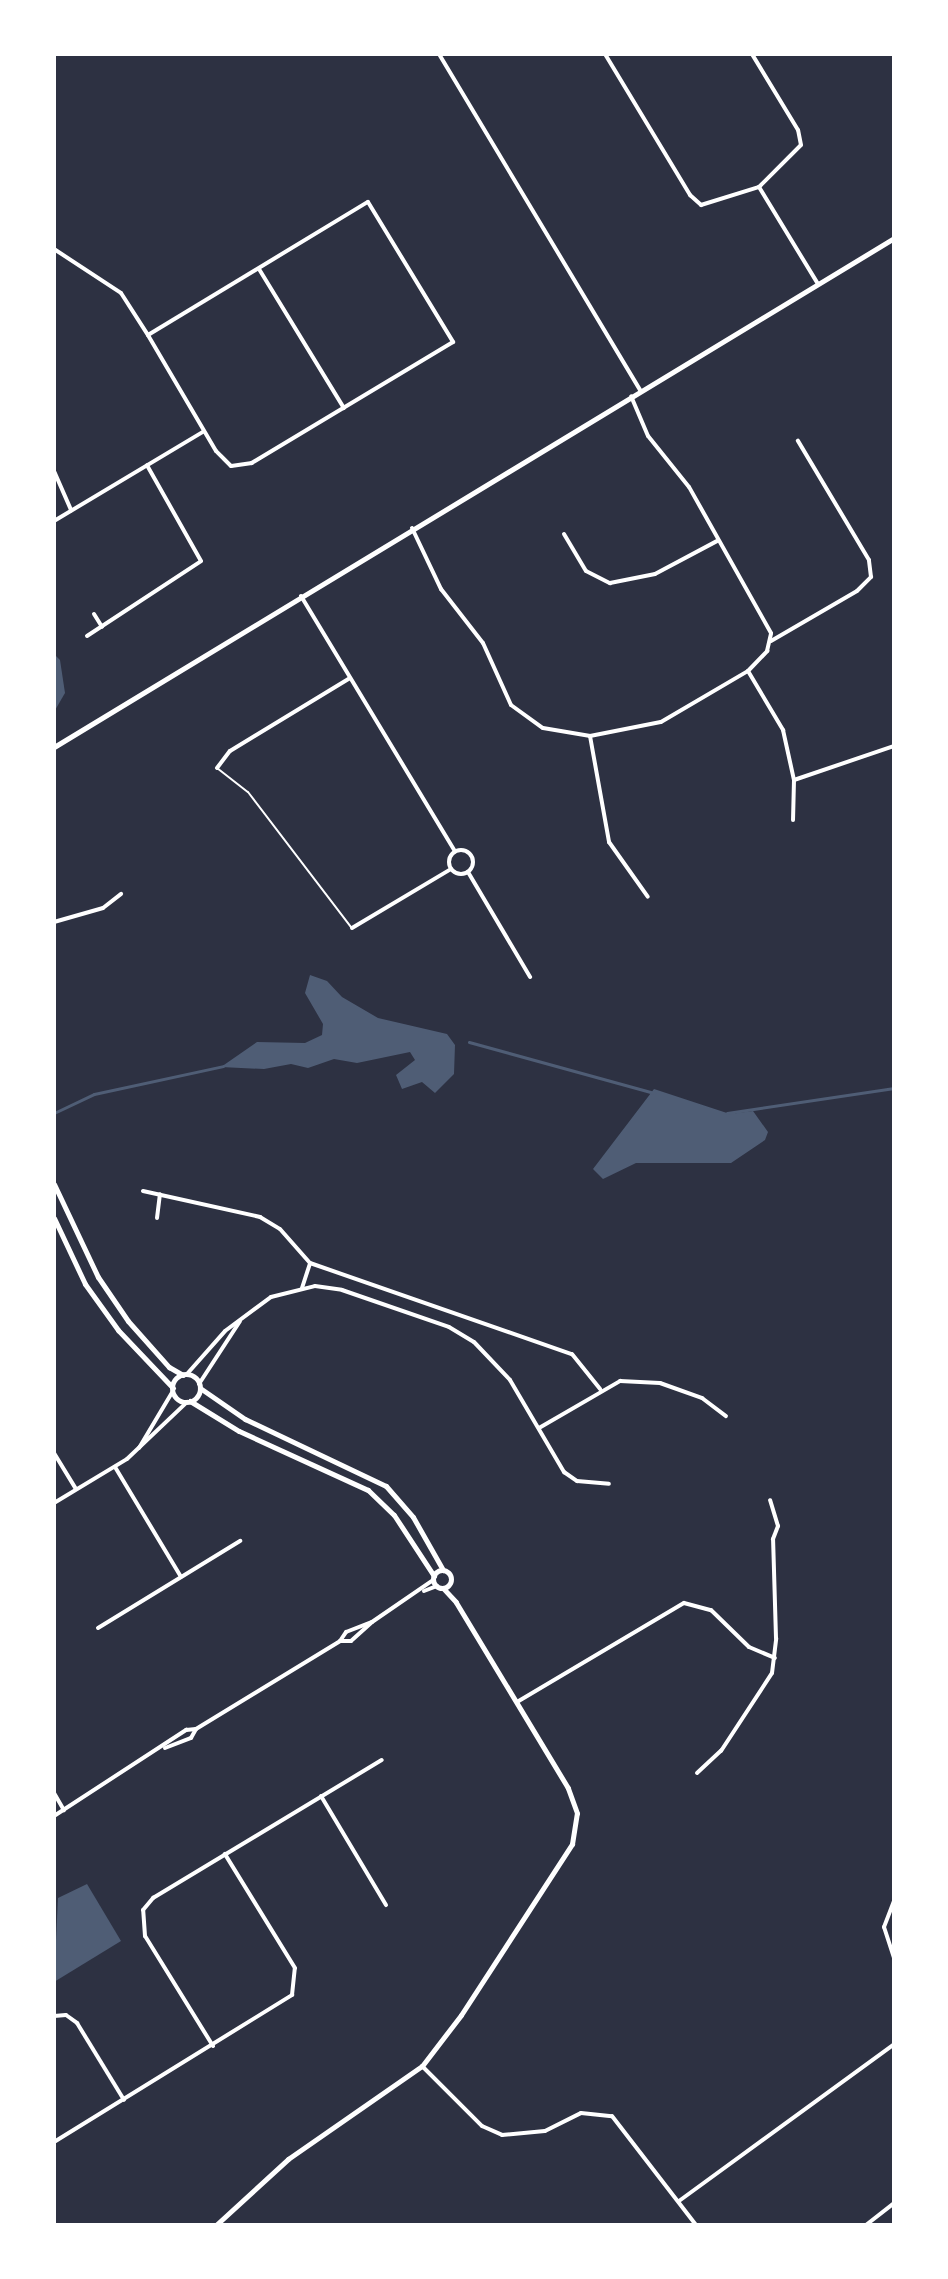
<!DOCTYPE html>
<style>
body{margin:0}
#map{position:relative;width:948px;height:2279px;overflow:hidden;background:#2d3142;font-family:Barlow,sans-serif}
div>[style]{position:absolute}
[style*='--x']{left:calc(var(--x)*1px);top:calc(var(--y)*1px);width:calc(var(--w)*1px);rotate:calc(var(--a)*1deg)}
.water>*{inset:0;background:#4f5d75}
.stream>*{height:3px;margin:-1.5px;padding:0 1.5px;transform-origin:1.5px;border-radius:1.5px;background:#4f5d75}
.service>*{height:2px;margin:-1px;padding:0 1px;transform-origin:1px;border-radius:1px;background:#fff}
.minor>*{height:4px;margin:-2px;padding:0 2px;transform-origin:2px;border-radius:2px;background:#fff}
.minor>.ring{margin:-2px;padding:0;box-sizing:content-box;background:none;border:4px solid #fff;border-radius:50%}
.tertiary>*{height:5px;margin:-2.5px;padding:0 2.5px;transform-origin:2.5px;border-radius:2.5px;background:#fff}
.tertiary>.ring{margin:-2.5px;padding:0;box-sizing:content-box;background:none;border:5px solid #fff;border-radius:50%}
span{translate:-50% -50%;white-space:nowrap;text-align:center;line-height:1.15;-webkit-text-stroke:8px #fff;paint-order:stroke}
.frame{position:absolute;inset:0;border:56px solid #fff;pointer-events:none}
</style>
<div id="map">
<div class="water">
<i style="clip-path:polygon(54px 654px,60px 660px,65px 693px,54px 712px)"></i>
<i style="clip-path:polygon(310px 975px,327px 981px,342px 997px,378px 1018px,447px 1034px,455px 1045px,454px 1074px,435px 1093px,422px 1082px,402px 1089px,396px 1075px,415px 1060px,410px 1052px,357px 1063px,334px 1059px,308px 1068px,291px 1064px,264px 1069px,221px 1067px,257px 1042px,305px 1043px,322px 1035px,323px 1024px,305px 993px)"></i>
<i style="clip-path:polygon(654px 1089px,730px 1114px,753px 1111px,768px 1132px,765px 1140px,731px 1163px,636px 1163px,603px 1179px,593px 1169px)"></i>
<i style="clip-path:polygon(87px 1884px,121px 1941px,54px 1982px,58px 1898px)"></i>
</div>
<div class="stream">
<i style="--x:469;--y:1042;--w:192;--a:15.4"></i>
<i style="--x:54;--y:1113;--w:44;--a:-25.4"></i>
<i style="--x:94;--y:1094;--w:132;--a:-12.2"></i>
<i style="--x:727;--y:1113;--w:169;--a:-8.5"></i>
</div>
<div class="service">
<i style="--x:217;--y:768;--w:39;--a:38"></i>
<i style="--x:248;--y:792;--w:170;--a:52.7"></i>
</div>
<div class="minor">
<i style="--x:439;--y:54;--w:392;--a:59.1"></i>
<i style="--x:605;--y:54;--w:165;--a:58.9"></i>
<i style="--x:690;--y:195;--w:15;--a:42"></i>
<i style="--x:701;--y:205;--w:61;--a:-17.2"></i>
<i style="--x:759;--y:187;--w:59;--a:-45"></i>
<i style="--x:801;--y:145;--w:15;--a:-101"></i>
<i style="--x:798;--y:130;--w:89;--a:-121.2"></i>
<i style="--x:759;--y:187;--w:114;--a:58.7"></i>
<i style="--x:368;--y:202;--w:164;--a:58.7"></i>
<i style="--x:453;--y:342;--w:235;--a:149"></i>
<i style="--x:252;--y:463;--w:21;--a:172"></i>
<i style="--x:231;--y:466;--w:21;--a:-135"></i>
<i style="--x:216;--y:451;--w:134;--a:-120.4"></i>
<i style="--x:148;--y:335;--w:257;--a:-31.2"></i>
<i style="--x:54;--y:249;--w:80;--a:33.3"></i>
<i style="--x:121;--y:293;--w:50;--a:57.3"></i>
<i style="--x:259;--y:269;--w:163;--a:58.6"></i>
<i style="--x:54;--y:471;--w:43;--a:66.4"></i>
<i style="--x:54;--y:521;--w:174;--a:-30.9"></i>
<i style="--x:412;--y:528;--w:68;--a:64.6"></i>
<i style="--x:441;--y:589;--w:68;--a:52.1"></i>
<i style="--x:483;--y:643;--w:68;--a:65.7"></i>
<i style="--x:511;--y:705;--w:39;--a:36"></i>
<i style="--x:543;--y:728;--w:48;--a:9.7"></i>
<i style="--x:590;--y:736;--w:72;--a:-11.2"></i>
<i style="--x:661;--y:722;--w:101;--a:-30.4"></i>
<i style="--x:748;--y:671;--w:28;--a:-46"></i>
<i style="--x:767;--y:651;--w:18;--a:-77"></i>
<i style="--x:771;--y:633;--w:167;--a:-119.3"></i>
<i style="--x:689;--y:487;--w:65;--a:-128.8"></i>
<i style="--x:648;--y:436;--w:43;--a:-113"></i>
<i style="--x:564;--y:534;--w:43;--a:59.3"></i>
<i style="--x:586;--y:571;--w:27;--a:27"></i>
<i style="--x:610;--y:583;--w:46;--a:-11.3"></i>
<i style="--x:655;--y:574;--w:70;--a:-28"></i>
<i style="--x:301;--y:596;--w:298;--a:58.9"></i>
<i style="--x:94;--y:614;--w:15;--a:58"></i>
<i style="--x:87;--y:636;--w:136;--a:-33.3"></i>
<i style="--x:201;--y:561;--w:110;--a:-119.4"></i>
<i style="--x:771;--y:641;--w:99;--a:-30.2"></i>
<i style="--x:857;--y:591;--w:20;--a:-45"></i>
<i style="--x:871;--y:577;--w:17;--a:-97"></i>
<i style="--x:869;--y:560;--w:139;--a:-120.8"></i>
<i style="--x:748;--y:671;--w:69;--a:59.3"></i>
<i style="--x:783;--y:730;--w:51;--a:77.6"></i>
<i style="--x:794;--y:780;--w:40;--a:91.4"></i>
<i style="--x:590;--y:736;--w:108;--a:79.8"></i>
<i style="--x:609;--y:842;--w:67;--a:54.7"></i>
<i style="--x:217;--y:768;--w:21;--a:-53"></i>
<i style="--x:230;--y:751;--w:140;--a:-31.3"></i>
<i style="--x:794;--y:780;--w:106;--a:-18.8"></i>
<i class="ring" style="left:449px;top:850px;width:20px;height:20px"></i>
<i style="--x:468;--y:872;--w:122;--a:59.4"></i>
<i style="--x:54;--y:922;--w:51;--a:-15.9"></i>
<i style="--x:103;--y:908;--w:23;--a:-38"></i>
<i style="--x:352;--y:928;--w:115;--a:-30.8"></i>
<i style="--x:143;--y:1191;--w:120;--a:12.5"></i>
<i style="--x:260;--y:1217;--w:23;--a:31"></i>
<i style="--x:280;--y:1229;--w:45;--a:48.6"></i>
<i style="--x:310;--y:1263;--w:277;--a:19.2"></i>
<i style="--x:572;--y:1354;--w:45;--a:51.3"></i>
<i style="--x:157;--y:1218;--w:24;--a:-83"></i>
<i style="--x:302;--y:1288;--w:26;--a:-72"></i>
<i style="--x:187;--y:1374;--w:57;--a:-48.5"></i>
<i style="--x:225;--y:1331;--w:57;--a:-36.5"></i>
<i style="--x:271;--y:1297;--w:45;--a:-14"></i>
<i style="--x:315;--y:1286;--w:27;--a:8"></i>
<i style="--x:342;--y:1290;--w:113;--a:19.1"></i>
<i style="--x:449;--y:1327;--w:29;--a:31"></i>
<i style="--x:474;--y:1342;--w:52;--a:46.5"></i>
<i style="--x:510;--y:1380;--w:107;--a:59.6"></i>
<i style="--x:564;--y:1472;--w:16;--a:35"></i>
<i style="--x:577;--y:1481;--w:32;--a:5"></i>
<i style="--x:199;--y:1384;--w:75;--a:-56.9"></i>
<i style="--x:539;--y:1428;--w:94;--a:-30.1"></i>
<i style="--x:620;--y:1381;--w:40;--a:2.9"></i>
<i style="--x:660;--y:1383;--w:45;--a:19.7"></i>
<i style="--x:702;--y:1398;--w:30;--a:37"></i>
<i style="--x:139;--y:1448;--w:66;--a:-59.2"></i>
<i style="--x:54;--y:1453;--w:42;--a:58.6"></i>
<i style="--x:115;--y:1467;--w:128;--a:59"></i>
<i style="--x:54;--y:1503;--w:85;--a:-31.1"></i>
<i style="--x:127;--y:1459;--w:83;--a:-43.5"></i>
<i style="--x:424;--y:1591;--w:14;--a:-21"></i>
<i style="--x:98;--y:1628;--w:167;--a:-31.5"></i>
<i style="--x:340;--y:1641;--w:11;--a:-56"></i>
<i style="--x:346;--y:1632;--w:28;--a:-21"></i>
<i style="--x:372;--y:1622;--w:74;--a:-34.5"></i>
<i style="--x:517;--y:1702;--w:194;--a:-30.7"></i>
<i style="--x:684;--y:1603;--w:28;--a:15"></i>
<i style="--x:711;--y:1610;--w:53;--a:44.2"></i>
<i style="--x:749;--y:1647;--w:28;--a:23"></i>
<i style="--x:165;--y:1748;--w:28;--a:-21"></i>
<i style="--x:191;--y:1738;--w:10;--a:-61"></i>
<i style="--x:697;--y:1773;--w:33;--a:-43"></i>
<i style="--x:721;--y:1751;--w:93;--a:-56.8"></i>
<i style="--x:772;--y:1673;--w:35;--a:-83"></i>
<i style="--x:776;--y:1638;--w:99;--a:-91.7"></i>
<i style="--x:773;--y:1539;--w:14;--a:-69"></i>
<i style="--x:778;--y:1526;--w:27;--a:-107"></i>
<i style="--x:54;--y:1793;--w:20;--a:60"></i>
<i style="--x:321;--y:1796;--w:127;--a:59.2"></i>
<i style="--x:54;--y:1816;--w:158;--a:-33.1"></i>
<i style="--x:186;--y:1730;--w:10;--a:-6"></i>
<i style="--x:196;--y:1729;--w:169;--a:-31.4"></i>
<i style="--x:340;--y:1641;--w:11;--a:0"></i>
<i style="--x:351;--y:1641;--w:28;--a:-42"></i>
<i style="--x:894;--y:1901;--w:28;--a:111"></i>
<i style="--x:884;--y:1927;--w:32;--a:72"></i>
<i style="--x:54;--y:2016;--w:12;--a:-5"></i>
<i style="--x:66;--y:2015;--w:14;--a:36"></i>
<i style="--x:77;--y:2023;--w:90;--a:58.6"></i>
<i style="--x:213;--y:2046;--w:129;--a:-121.7"></i>
<i style="--x:145;--y:1936;--w:26;--a:-94"></i>
<i style="--x:143;--y:1910;--w:16;--a:-50"></i>
<i style="--x:153;--y:1898;--w:267;--a:-31.1"></i>
<i style="--x:422;--y:2066;--w:85;--a:45"></i>
<i style="--x:482;--y:2126;--w:22;--a:24"></i>
<i style="--x:502;--y:2135;--w:43;--a:-5.3"></i>
<i style="--x:545;--y:2131;--w:40;--a:-26.6"></i>
<i style="--x:581;--y:2113;--w:31;--a:6"></i>
<i style="--x:612;--y:2116;--w:138;--a:52.4"></i>
<i style="--x:54;--y:2142;--w:280;--a:-31.7"></i>
<i style="--x:292;--y:1995;--w:27;--a:-84"></i>
<i style="--x:295;--y:1968;--w:134;--a:-121.6"></i>
<i style="--x:679;--y:2201;--w:266;--a:-36.1"></i>
<i style="--x:866;--y:2225;--w:36;--a:-38"></i>
</div>
<div class="tertiary">
<i style="--x:54;--y:747;--w:982;--a:-31.21"></i>
<i style="--x:54;--y:1184;--w:103;--a:64.7"></i>
<i style="--x:98;--y:1277;--w:53;--a:55.7"></i>
<i style="--x:128;--y:1321;--w:62;--a:48.3"></i>
<i style="--x:169;--y:1367;--w:16;--a:30"></i>
<i style="--x:54;--y:1218;--w:73;--a:64.8"></i>
<i style="--x:85;--y:1284;--w:57;--a:54.3"></i>
<i style="--x:118;--y:1330;--w:80;--a:46.5"></i>
<i class="ring" style="left:172px;top:1374px;width:23px;height:23px"></i>
<i style="--x:200;--y:1388;--w:55;--a:34.6"></i>
<i style="--x:245;--y:1419;--w:156;--a:25.4"></i>
<i style="--x:386;--y:1486;--w:41;--a:48.9"></i>
<i style="--x:413;--y:1517;--w:61;--a:60.5"></i>
<i style="--x:190;--y:1401;--w:57;--a:31.5"></i>
<i style="--x:239;--y:1431;--w:142;--a:24.6"></i>
<i style="--x:368;--y:1490;--w:36;--a:44"></i>
<i style="--x:394;--y:1515;--w:73;--a:56.7"></i>
<i class="ring" style="left:433px;top:1570px;width:13px;height:13px"></i>
<i style="--x:216;--y:2225;--w:98;--a:-42.5"></i>
<i style="--x:288;--y:2159;--w:163;--a:-34.8"></i>
<i style="--x:422;--y:2066;--w:64;--a:-52.6"></i>
<i style="--x:461;--y:2015;--w:204;--a:-57"></i>
<i style="--x:572;--y:1844;--w:31;--a:-81"></i>
<i style="--x:577;--y:1813;--w:27;--a:-110"></i>
<i style="--x:568;--y:1788;--w:217;--a:-121.1"></i>
<i style="--x:456;--y:1602;--w:19;--a:-133"></i>
</div>
<div class="frame"></div>
</div>
